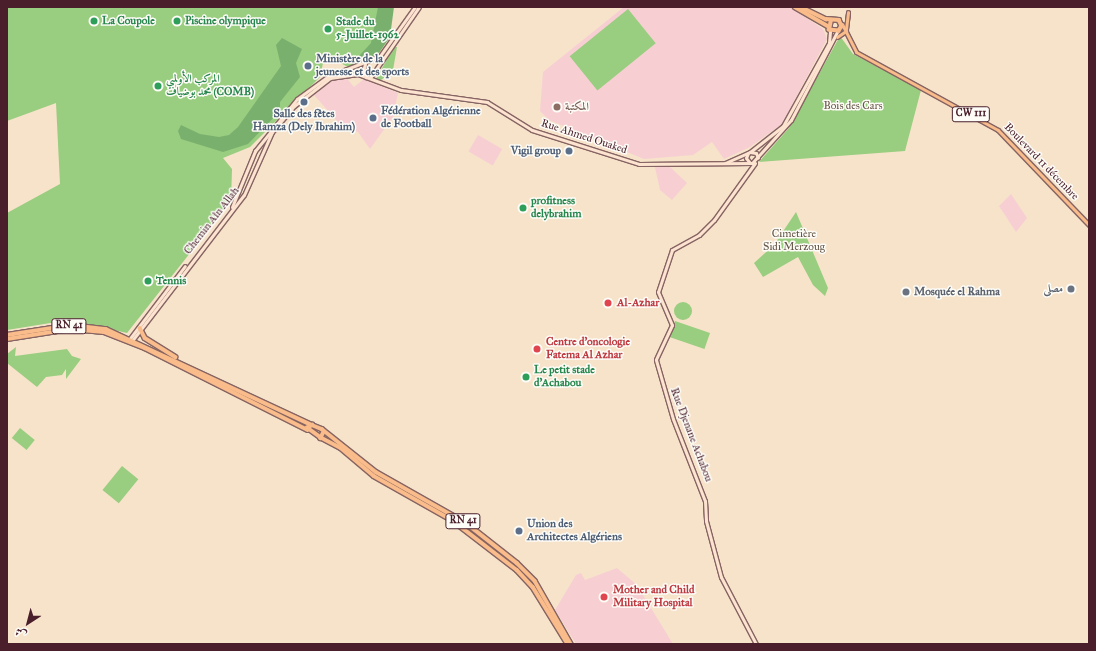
<!DOCTYPE html>
<meta charset="utf-8">
<style>
body{margin:0}
#map{position:relative;width:1096px;height:651px;overflow:hidden;background:#f6e3ca;font-family:"IM FELL Great Primer",Amiri,serif}
div>[style]{position:absolute}
[style*='--x']{left:calc(var(--x)*1px);top:calc(var(--y)*1px);width:calc(var(--w)*1px);rotate:calc(var(--a)*1deg)}
.built>*{inset:0;background:#f7cfd3;transform-origin:0 0}
.green>*{inset:0;background:#99cd7f;transform-origin:0 0}
.round{border-radius:50%}
.forest>*{inset:0;background:#7ab06e}
.roads{filter:drop-shadow(1px 0 #866463) drop-shadow(-1px 0 #866463) drop-shadow(0 1px #866463) drop-shadow(0 -1px #866463)}
.secondary>*{height:3px;margin:-1.5px;padding:0 1.5px;transform-origin:1.5px;border-radius:1.5px;background:#fde4d0}
.primary>*{height:3px;margin:-1.5px;padding:0 1.5px;transform-origin:1.5px;border-radius:1.5px;background:#f9bc8a}
.highway>*{height:3.5px;margin:-1.75px;padding:0 1.75px;transform-origin:1.75px;border-radius:1.75px;background:#f9bc8a}
.dots>*{width:11px;height:11px;translate:-50% -50%;box-sizing:border-box;border:2px solid #fdfcf7;border-radius:50%}
span{translate:-50% -50%;white-space:nowrap;text-align:center;line-height:1.15;-webkit-text-stroke:3px #fdfcf7;paint-order:stroke}
.shield-label span{padding:1px 3px;background:#fdfcf7;border:1px solid;border-radius:3px;-webkit-text-stroke-width:0}
.shield-label{font-size:10px;color:#4a1f2b;font-weight:700}
.leisure-label{font-size:11px;color:#27864d;font-weight:700}
.left{translate:0 -50%;text-align:left}
.service-label{font-size:11px;color:#4e5e75;font-weight:700}
.right{translate:-100% -50%;text-align:right}
.park-label{font-size:11px;color:#625344}
.education-label{font-size:11px;color:#785e54;font-weight:700}
.street-label{font-size:11px;color:#4a1f2b}
.worship-label{font-size:11px;color:#5b616d;font-weight:700}
.health-label{font-size:11px;color:#be3a42;font-weight:700}
.frame{position:absolute;inset:0;border:8px solid #4a1f2b;pointer-events:none}
.north{position:absolute;left:8px;top:603px;width:40px;height:40px;-webkit-text-stroke:3px #fdfcf7;paint-order:stroke;rotate:216deg;font-size:11px;font-weight:700;line-height:16px;text-align:center;color:#4a1f2b}
.north::after{content:'';display:block;margin:auto;width:14px;height:18px;background:#4a1f2b;clip-path:polygon(50% 0,100% 100%,50% 72%,0 100%)}
</style>
<div id="map">
<div class="built">
<i style="clip-path:polygon(624px 7px,791px 7px,823px 29px,827px 39px,782px 124px,750px 147px,724px 159px,712px 142px,693px 155px,644px 159px,549px 120px,540px 111px,543px 72px)"></i>
<i style="clip-path:polygon(345px 76px,354px 87px,364px 79px,398px 93px,393px 117px,370px 149px,358px 132px,347px 127px,345px 130px,314px 95px,335px 78px)"></i>
<i style="left:478px;top:135px;width:28px;height:19px;rotate:30deg"></i>
<i style="clip-path:polygon(655px 167px,670px 167px,687px 183px,672px 200px,660px 190px)"></i>
<i style="clip-path:polygon(1011px 194px,1027px 218px,1016px 232px,999px 206px)"></i>
<i style="clip-path:polygon(617px 568px,637px 585px,673px 644px,576px 644px,555px 610px,576px 575px,581px 573px,585px 580px)"></i>
</div>
<div class="green">
<i style="clip-path:polygon(7px 7px,392px 7px,386px 36px,354px 66px,346px 66px,325px 54px,320px 77px,250px 147px,223px 158px,232px 169px,231px 201px,127px 333px,69px 320px,7px 330px,7px 213px,60px 184px,56px 103px,7px 121px)"></i>
<i style="left:628px;top:9px;width:44px;height:75px;rotate:51deg"></i>
<i style="clip-path:polygon(840px 36px,853px 54px,921px 90px,905px 151px,759px 162px,789px 128px)"></i>
<i style="clip-path:polygon(394px 47px,397px 47px,393px 70px,380px 81px,376px 79px)"></i>
<i style="clip-path:polygon(796px 212px,828px 288px,825px 296px,813px 285px,798px 257px,763px 277px,754px 263px,774px 245px)"></i>
<i class="round" style="left:674px;top:302px;width:18px;height:18px"></i>
<i style="left:675px;top:321px;width:37px;height:17px;rotate:19deg"></i>
<i style="clip-path:polygon(16px 347px,15px 356px,67px 349px,72px 356px,81px 359px,66px 379px,66px 369px,62px 375px,46px 377px,37px 387px,7px 363px,7px 354px)"></i>
<i style="left:20px;top:428px;width:19px;height:13px;rotate:39deg"></i>
<i style="left:122px;top:466px;width:21px;height:31px;rotate:39deg"></i>
</div>
<div class="forest">
<i style="clip-path:polygon(378px 7px,394px 7px,390px 37px,377px 56px,348px 68px,371px 43px)"></i>
<i style="clip-path:polygon(282px 38px,302px 49px,296px 63px,300px 77px,280px 102px,280px 111px,248px 144px,223px 152px,181px 139px,178px 131px,181px 125px,200px 134px,219px 137px,229px 135px,238px 127px,281px 66px,276px 45px)"></i>
</div>
<div class="roads">
<div class="secondary">
<i style="--x:365;--y:64;--w:7;--a:106"></i>
<i style="--x:363;--y:71;--w:7;--a:63"></i>
<i style="--x:370;--y:78;--w:86;--a:-55.4"></i>
<i style="--x:750;--y:152;--w:6;--a:9"></i>
<i style="--x:756;--y:153;--w:5;--a:68"></i>
<i style="--x:748;--y:153;--w:5;--a:112"></i>
<i style="--x:746;--y:158;--w:6;--a:51"></i>
<i style="--x:725;--y:163;--w:27;--a:-24"></i>
<i style="--x:750;--y:152;--w:42;--a:-38.2"></i>
<i style="--x:783;--y:126;--w:95;--a:-61"></i>
<i style="--x:829;--y:43;--w:12;--a:-85"></i>
<i style="--x:755;--y:163;--w:70;--a:125.7"></i>
<i style="--x:714;--y:220;--w:21;--a:135"></i>
<i style="--x:699;--y:235;--w:31;--a:151"></i>
<i style="--x:672;--y:250;--w:44;--a:108.4"></i>
<i style="--x:658;--y:292;--w:36;--a:67"></i>
<i style="--x:672;--y:325;--w:38;--a:115"></i>
<i style="--x:656;--y:360;--w:61;--a:73.9"></i>
<i style="--x:673;--y:419;--w:88;--a:68.7"></i>
<i style="--x:705;--y:501;--w:20;--a:87"></i>
<i style="--x:706;--y:521;--w:58;--a:75"></i>
<i style="--x:721;--y:577;--w:76;--a:62.4"></i>
<i style="--x:232;--y:207;--w:61;--a:-67.7"></i>
<i style="--x:255;--y:151;--w:67;--a:-51.1"></i>
<i style="--x:297;--y:99;--w:39;--a:-36"></i>
<i style="--x:329;--y:76;--w:55;--a:-21.4"></i>
<i style="--x:380;--y:56;--w:60;--a:-54.5"></i>
<i style="--x:128;--y:341;--w:94;--a:-52.8"></i>
<i style="--x:131;--y:342;--w:185;--a:-52.5"></i>
<i style="--x:244;--y:195;--w:69;--a:-66"></i>
<i style="--x:272;--y:132;--w:34;--a:-50"></i>
<i style="--x:294;--y:106;--w:46;--a:-37.9"></i>
<i style="--x:330;--y:78;--w:28;--a:-8"></i>
<i style="--x:358;--y:74;--w:46;--a:20.4"></i>
<i style="--x:401;--y:90;--w:87;--a:7.9"></i>
<i style="--x:487;--y:102;--w:53;--a:31.9"></i>
<i style="--x:532;--y:130;--w:112;--a:17.6"></i>
<i style="--x:639;--y:164;--w:113;--a:-0.5"></i>
<i style="--x:752;--y:163;--w:58;--a:-47.8"></i>
<i style="--x:791;--y:120;--w:99;--a:-62.4"></i>
</div>
<div class="primary">
<i style="--x:842;--y:24;--w:31;--a:63"></i>
<i style="--x:856;--y:52;--w:162;--a:28.8"></i>
<i style="--x:998;--y:130;--w:132;--a:46.2"></i>
<i style="--x:846;--y:29;--w:17;--a:-83"></i>
<i style="--x:837;--y:37;--w:11;--a:-34"></i>
</div>
<div class="highway">
<i style="--x:795;--y:7;--w:38;--a:30"></i>
<i style="--x:801;--y:7;--w:28;--a:26"></i>
<i style="--x:826;--y:19;--w:13;--a:4"></i>
<i style="--x:839;--y:20;--w:7;--a:63"></i>
<i style="--x:842;--y:26;--w:6;--a:121"></i>
<i style="--x:839;--y:31;--w:10;--a:-174"></i>
<i style="--x:829;--y:30;--w:10;--a:-79"></i>
<i style="--x:140;--y:328;--w:11;--a:63"></i>
<i style="--x:145;--y:338;--w:36;--a:32"></i>
<i style="--x:7;--y:335;--w:65;--a:-8.9"></i>
<i style="--x:71;--y:325;--w:35;--a:7"></i>
<i style="--x:106;--y:329;--w:227;--a:25"></i>
<i style="--x:7;--y:339;--w:65;--a:-8.9"></i>
<i style="--x:71;--y:329;--w:33;--a:5"></i>
<i style="--x:104;--y:332;--w:44;--a:21.3"></i>
<i style="--x:145;--y:348;--w:182;--a:26.7"></i>
<i style="--x:324;--y:432;--w:7;--a:117"></i>
<i style="--x:321;--y:438;--w:17;--a:-144"></i>
<i style="--x:307;--y:428;--w:6;--a:-31"></i>
<i style="--x:312;--y:425;--w:11;--a:22"></i>
<i style="--x:322;--y:429;--w:69;--a:38.5"></i>
<i style="--x:376;--y:472;--w:103;--a:29.5"></i>
<i style="--x:466;--y:523;--w:65;--a:38.1"></i>
<i style="--x:517;--y:563;--w:25;--a:45"></i>
<i style="--x:535;--y:581;--w:73;--a:60.3"></i>
<i style="--x:322;--y:438;--w:21;--a:28"></i>
<i style="--x:341;--y:448;--w:43;--a:40.3"></i>
<i style="--x:374;--y:476;--w:90;--a:29.4"></i>
<i style="--x:452;--y:520;--w:82;--a:37.6"></i>
<i style="--x:517;--y:570;--w:23;--a:47"></i>
<i style="--x:533;--y:587;--w:67;--a:58.4"></i>
</div>
</div>
<div class="dots">
<i style="left:94px;top:21px;background:#2e9e5b"></i>
<i style="left:177px;top:21px;background:#2e9e5b"></i>
<i style="left:328px;top:29px;background:#2e9e5b"></i>
<i style="left:308px;top:66px;background:#5c6f8a"></i>
<i style="left:158px;top:86px;background:#2e9e5b"></i>
<i style="left:304px;top:102px;background:#5c6f8a"></i>
<i style="left:557px;top:107px;background:#8d6e63"></i>
<i style="left:373px;top:118px;background:#5c6f8a"></i>
<i style="left:569px;top:151px;background:#5c6f8a"></i>
<i style="left:523px;top:208px;background:#2e9e5b"></i>
<i style="left:148px;top:281px;background:#2e9e5b"></i>
<i style="left:1071px;top:289px;background:#6b7280"></i>
<i style="left:906px;top:292px;background:#6b7280"></i>
<i style="left:608px;top:303px;background:#e0444e"></i>
<i style="left:537px;top:349px;background:#e0444e"></i>
<i style="left:526px;top:377px;background:#2e9e5b"></i>
<i style="left:519px;top:531px;background:#5c6f8a"></i>
<i style="left:604px;top:597px;background:#e0444e"></i>
</div>
<div class="shield-label">
<span style="left:971px;top:114px">CW 111</span>
<span style="left:69px;top:326px">RN 41</span>
<span style="left:463px;top:521px">RN 41</span>
</div>
<div class="leisure-label">
<span class="left" style="left:102px;top:21px">La Coupole</span>
<span class="left" style="left:185px;top:21px">Piscine olympique</span>
<span class="left" style="left:336px;top:29px">Stade du<br>5-Juillet-1962</span>
<span class="left" style="left:166px;top:86px">المركب الأولمبي<br>محمد بوضياف (COMB)</span>
<span class="left" style="left:531px;top:208px">profitness<br>delybrahim</span>
<span class="left" style="left:156px;top:281px">Tennis</span>
<span class="left" style="left:534px;top:377px">Le petit stade<br>d'Achabou</span>
</div>
<div class="service-label">
<span class="left" style="left:316px;top:66px">Ministère de la<br>jeunesse et des sports</span>
<span class="left" style="left:381px;top:118px">Fédération Algérienne<br>de Football</span>
<span style="left:304px;top:121px">Salle des fêtes<br>Hamza (Dely Ibrahim)</span>
<span class="right" style="left:561px;top:151px">Vigil group</span>
<span class="left" style="left:527px;top:531px">Union des<br>Architectes Algériens</span>
</div>
<div class="park-label">
<span style="left:853px;top:106px">Bois des Cars</span>
<span style="left:794px;top:241px">Cimetière<br>Sidi Merzoug</span>
</div>
<div class="education-label">
<span class="left" style="left:565px;top:107px">المكتبة</span>
</div>
<div class="street-label">
<span style="left:584px;top:137px;rotate:18deg">Rue Ahmed Ouaked</span>
<span style="left:1041px;top:162px;rotate:46deg">Boulevard 11 décembre</span>
<span style="left:212px;top:221px;rotate:-52deg">Chemin Aîn Allah</span>
<span style="left:691px;top:435px;rotate:69deg">Rue Djenane Achabou</span>
</div>
<div class="worship-label">
<span class="right" style="left:1063px;top:289px">مصلى</span>
<span class="left" style="left:914px;top:292px">Mosquée el Rahma</span>
</div>
<div class="health-label">
<span class="left" style="left:617px;top:303px">Al-Azhar</span>
<span class="left" style="left:546px;top:349px">Centre d'oncologie<br>Fatema Al Azhar</span>
<span class="left" style="left:613px;top:597px">Mother and Child<br>Military Hospital</span>
</div>
<div class="frame"></div>
<div class="north">ش</div>
</div>
